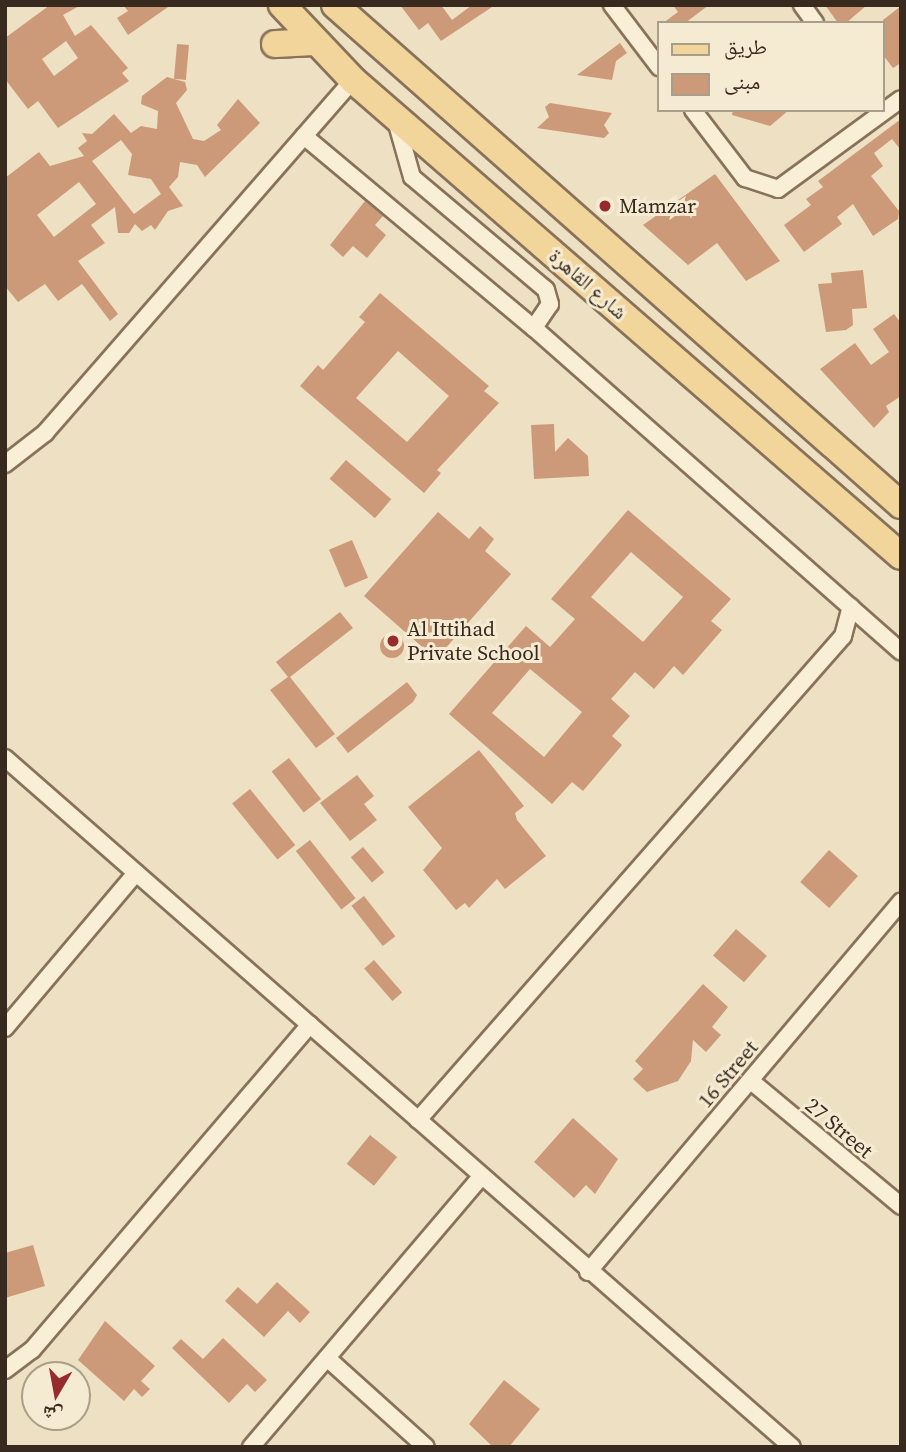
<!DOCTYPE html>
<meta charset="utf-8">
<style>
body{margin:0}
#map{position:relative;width:906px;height:1452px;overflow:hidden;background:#eee0c3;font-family:"Source Serif 4","Noto Naskh Arabic",serif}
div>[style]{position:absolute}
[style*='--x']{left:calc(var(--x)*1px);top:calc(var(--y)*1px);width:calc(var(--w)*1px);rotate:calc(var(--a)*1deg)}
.building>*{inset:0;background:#cc9a78;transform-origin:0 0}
.round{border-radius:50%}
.roads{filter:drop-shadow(2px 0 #88725a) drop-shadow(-2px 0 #88725a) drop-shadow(0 2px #88725a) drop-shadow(0 -2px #88725a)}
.street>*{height:16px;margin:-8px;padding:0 8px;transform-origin:8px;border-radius:8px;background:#f9eed6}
.primary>*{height:26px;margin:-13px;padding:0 13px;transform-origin:13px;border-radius:13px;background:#f1d59a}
.dots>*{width:19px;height:19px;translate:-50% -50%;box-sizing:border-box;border:4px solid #f5ebd2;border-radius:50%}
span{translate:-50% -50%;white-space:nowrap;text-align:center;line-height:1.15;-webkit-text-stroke:6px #f5ebd2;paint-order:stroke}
.poi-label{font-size:21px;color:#382a1e}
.left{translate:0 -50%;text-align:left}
.street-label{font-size:21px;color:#382a1e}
.frame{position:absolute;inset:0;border:7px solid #382a1e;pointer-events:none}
.legend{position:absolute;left:657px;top:21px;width:228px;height:91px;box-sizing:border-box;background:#f5ebd2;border:2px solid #a99e8a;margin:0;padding:9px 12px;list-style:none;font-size:21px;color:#382a1e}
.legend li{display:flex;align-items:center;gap:14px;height:35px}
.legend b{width:35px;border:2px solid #a99e8a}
.north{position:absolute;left:21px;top:1361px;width:70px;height:70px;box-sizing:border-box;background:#f5ebd2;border:2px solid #a99e8a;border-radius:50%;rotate:190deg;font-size:19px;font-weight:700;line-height:28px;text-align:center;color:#382a1e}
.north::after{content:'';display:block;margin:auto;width:24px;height:32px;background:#972a2c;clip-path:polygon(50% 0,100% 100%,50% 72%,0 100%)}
</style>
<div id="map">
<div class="building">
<i style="clip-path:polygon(evenodd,50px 5px,81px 5px,63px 15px,75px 36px,91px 25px,128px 68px,122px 73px,129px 81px,58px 128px,38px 101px,28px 109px,5px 79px,5px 38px,50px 5px,66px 41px,78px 58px,54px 76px,42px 59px,66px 41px)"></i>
<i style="clip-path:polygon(123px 5px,171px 5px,128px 35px,117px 18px,128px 11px)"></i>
<i style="clip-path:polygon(400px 5px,441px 5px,452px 20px,472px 5px,495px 5px,441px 41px,428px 23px,419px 30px)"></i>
<i style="clip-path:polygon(673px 5px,709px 5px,685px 23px,663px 23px,678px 12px)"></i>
<i style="clip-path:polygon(825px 5px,867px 5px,846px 23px,838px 23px)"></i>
<i style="clip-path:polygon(901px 6px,901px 63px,893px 68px,883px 55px,883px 20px)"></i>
<i style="clip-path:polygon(620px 43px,627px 53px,616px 61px,612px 80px,577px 75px)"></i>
<i style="left:177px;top:44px;width:12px;height:35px;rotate:5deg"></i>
<i style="clip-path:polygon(evenodd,167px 77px,185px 82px,187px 90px,176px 103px,193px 139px,204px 141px,221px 130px,217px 125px,238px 99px,260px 123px,205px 177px,197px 165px,180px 162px,178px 177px,169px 187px,183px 206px,168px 211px,155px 230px,151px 225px,142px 231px,135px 224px,129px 233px,118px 233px,115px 207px,91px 225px,105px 243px,78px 261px,118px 314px,110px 321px,82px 284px,58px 301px,45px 284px,18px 302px,5px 286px,5px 178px,39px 152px,50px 166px,84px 156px,78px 148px,87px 141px,82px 133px,92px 134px,114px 114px,131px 133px,141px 126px,157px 129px,158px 111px,141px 104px,142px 96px,167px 77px,121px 140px,132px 154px,128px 175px,151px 179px,161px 194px,134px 214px,92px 161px,121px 140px,167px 77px,79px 182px,96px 204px,54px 237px,37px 215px,79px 182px)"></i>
<i style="clip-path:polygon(550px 103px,612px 113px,604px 125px,609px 133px,604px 138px,537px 128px,549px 117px,545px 107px)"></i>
<i style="clip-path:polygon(733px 110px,789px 110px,770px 126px,732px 115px)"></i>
<i style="clip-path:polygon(901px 119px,901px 150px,892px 139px,874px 153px,883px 166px,871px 176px,899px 211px,898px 219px,873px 236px,853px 204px,837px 217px,842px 224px,804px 252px,784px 225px,811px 205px,806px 199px,823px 187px,818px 181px)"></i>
<i style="clip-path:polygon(715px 174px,780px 261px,746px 281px,717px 243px,688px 265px,643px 225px)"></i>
<i style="clip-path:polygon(365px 201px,383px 216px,375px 225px,386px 235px,367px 258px,353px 246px,343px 257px,330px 245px)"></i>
<i style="clip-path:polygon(863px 270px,867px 308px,852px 309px,853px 325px,846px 330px,826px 332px,818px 284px,832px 283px,831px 273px)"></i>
<i style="clip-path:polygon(evenodd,380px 293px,489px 386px,484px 391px,499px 403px,437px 470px,441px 473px,424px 493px,300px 386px,318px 365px,323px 370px,365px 322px,359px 317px,380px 293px,398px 351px,449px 396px,407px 442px,356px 398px,398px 351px)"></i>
<i style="clip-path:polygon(894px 314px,901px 323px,901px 396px,886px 406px,889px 412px,874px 428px,820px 369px,855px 343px,871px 365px,889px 352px,873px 329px)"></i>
<i style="clip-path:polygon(554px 424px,555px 452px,568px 438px,588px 456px,589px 476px,534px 479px,531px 425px)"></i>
<i style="left:346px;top:460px;width:60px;height:25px;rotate:41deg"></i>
<i style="clip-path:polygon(evenodd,628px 510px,731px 599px,711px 621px,722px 630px,683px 675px,674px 666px,654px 689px,635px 672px,611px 699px,630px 716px,612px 736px,622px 745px,583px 791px,572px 782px,552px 804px,449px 714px,526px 626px,550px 647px,575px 619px,551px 599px,628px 510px,631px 552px,683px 597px,643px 642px,591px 597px,631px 552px,628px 510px,530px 669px,582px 712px,544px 757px,492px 713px,530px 669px)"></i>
<i style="clip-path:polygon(438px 512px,469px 539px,480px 526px,494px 539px,485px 551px,511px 574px,436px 659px,364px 596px)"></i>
<i style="left:352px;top:540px;width:41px;height:25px;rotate:67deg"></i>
<i style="clip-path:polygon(340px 612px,353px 628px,290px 677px,335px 734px,316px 748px,270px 690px,288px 677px,276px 662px)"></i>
<i class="round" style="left:380px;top:634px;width:24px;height:24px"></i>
<i style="clip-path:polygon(407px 682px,417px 695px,413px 702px,348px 753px,336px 738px)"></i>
<i style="clip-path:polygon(479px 750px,524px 806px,515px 813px,517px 820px,546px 856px,505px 889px,497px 879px,469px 908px,465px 903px,456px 910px,423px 870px,442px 848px,408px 807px)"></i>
<i style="left:289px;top:758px;width:52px;height:22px;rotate:52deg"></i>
<i style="clip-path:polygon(357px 775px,374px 796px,364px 804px,377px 820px,350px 841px,320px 803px)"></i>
<i style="left:250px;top:789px;width:72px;height:23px;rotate:51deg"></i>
<i style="left:310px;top:840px;width:74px;height:18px;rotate:52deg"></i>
<i style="left:363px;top:847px;width:33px;height:16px;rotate:50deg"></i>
<i style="left:829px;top:850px;width:39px;height:43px;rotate:42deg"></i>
<i style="left:364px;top:896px;width:51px;height:16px;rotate:52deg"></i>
<i style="left:736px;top:929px;width:41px;height:35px;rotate:41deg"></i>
<i style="left:374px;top:960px;width:43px;height:13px;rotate:49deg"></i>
<i style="clip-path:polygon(703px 984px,728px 1007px,712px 1027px,721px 1035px,706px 1052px,693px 1040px,691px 1061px,678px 1081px,647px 1092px,633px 1079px,643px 1069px,635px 1061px)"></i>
<i style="clip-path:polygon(573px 1118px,618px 1159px,595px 1194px,586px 1185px,574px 1198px,534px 1162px)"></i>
<i style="left:370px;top:1135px;width:35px;height:37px;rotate:39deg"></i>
<i style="clip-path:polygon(33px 1245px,45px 1286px,5px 1298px,5px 1253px)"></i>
<i style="clip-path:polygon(277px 1282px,310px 1312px,300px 1323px,288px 1311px,264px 1337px,225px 1301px,238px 1287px,257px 1304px)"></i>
<i style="clip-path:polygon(105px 1321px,155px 1366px,141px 1381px,150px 1389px,142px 1397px,134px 1389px,124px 1401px,78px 1360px)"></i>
<i style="clip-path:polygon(223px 1338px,267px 1380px,255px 1392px,247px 1384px,229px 1403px,172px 1348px,181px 1339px,203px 1359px)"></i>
<i style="clip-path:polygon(504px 1380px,540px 1409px,509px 1447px,493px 1447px,469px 1424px)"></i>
</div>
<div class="roads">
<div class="street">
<i style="--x:612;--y:5;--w:78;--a:52.8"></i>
<i style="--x:802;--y:5;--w:22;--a:54"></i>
<i style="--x:693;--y:110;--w:86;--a:52.6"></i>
<i style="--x:745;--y:178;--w:35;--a:18"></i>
<i style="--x:778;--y:189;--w:152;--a:-36.2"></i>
<i style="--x:395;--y:117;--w:62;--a:74.2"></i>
<i style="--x:412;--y:177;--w:175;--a:40.1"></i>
<i style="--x:546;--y:290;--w:15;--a:74"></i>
<i style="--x:550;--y:304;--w:29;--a:124"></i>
<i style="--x:304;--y:136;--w:300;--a:39.9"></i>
<i style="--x:534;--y:328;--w:489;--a:41.4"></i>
<i style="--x:5;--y:464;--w:51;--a:-37.8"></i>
<i style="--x:45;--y:433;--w:468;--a:-48.9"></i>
<i style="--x:5;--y:758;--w:1046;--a:41.2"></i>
<i style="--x:5;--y:1028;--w:203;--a:-49.8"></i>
<i style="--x:751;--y:1081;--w:195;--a:39.8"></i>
<i style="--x:418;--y:1120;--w:644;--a:-48.71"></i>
<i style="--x:843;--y:636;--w:30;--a:-75"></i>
<i style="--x:588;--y:1272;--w:485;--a:-49.8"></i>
<i style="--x:327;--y:1358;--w:133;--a:42"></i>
<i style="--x:5;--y:1370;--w:34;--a:-37"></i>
<i style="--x:32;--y:1350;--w:428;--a:-49.5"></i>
<i style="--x:251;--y:1447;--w:356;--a:-49.6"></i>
</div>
<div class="primary">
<i style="--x:282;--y:5;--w:103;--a:46.6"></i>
<i style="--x:353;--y:80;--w:726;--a:40.98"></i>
<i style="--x:335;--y:5;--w:755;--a:41.46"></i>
<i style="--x:275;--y:44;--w:40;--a:-2.9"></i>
</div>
</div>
<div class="dots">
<i style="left:605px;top:206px;background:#972a2c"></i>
<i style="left:393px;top:641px;background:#972a2c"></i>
</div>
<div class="poi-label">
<span class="left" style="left:619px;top:206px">Mamzar</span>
<span class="left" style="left:407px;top:641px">Al Ittihad<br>Private School</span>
</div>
<div class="street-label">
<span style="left:588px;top:284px;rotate:41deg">شارع القاهرة</span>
<span style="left:728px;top:1074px;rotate:-50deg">16 Street</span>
<span style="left:839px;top:1128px;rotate:40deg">27 Street</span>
</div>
<div class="frame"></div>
<ul class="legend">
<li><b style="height:9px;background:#f1d59a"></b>طريق</li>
<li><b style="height:19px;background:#cc9a78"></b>مبنى</li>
</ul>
<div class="north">ش</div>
</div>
